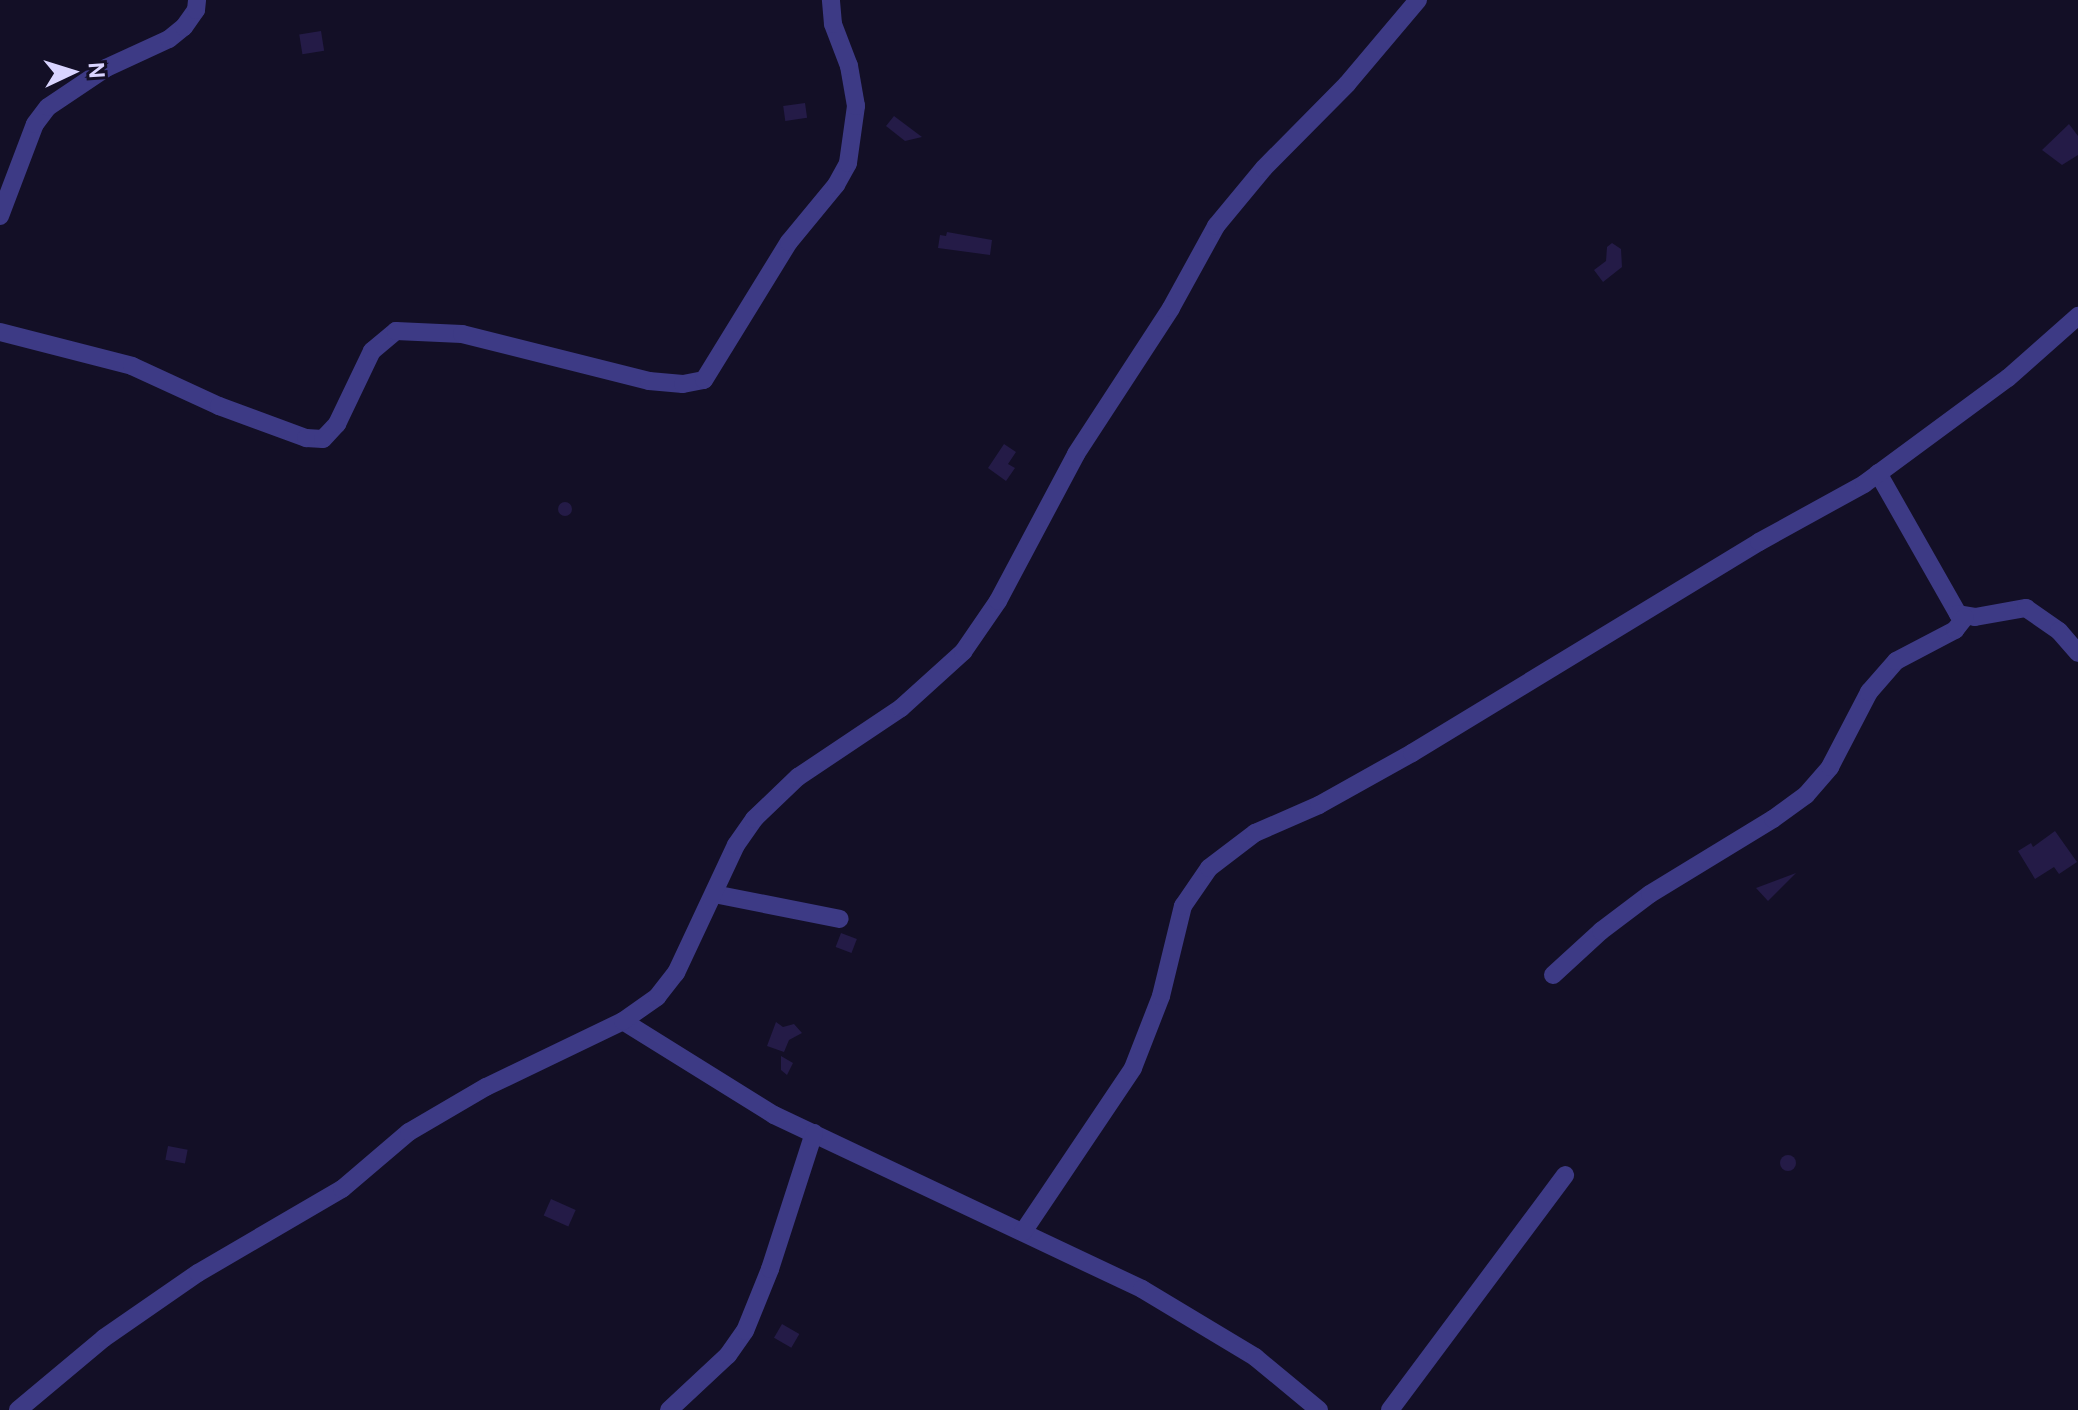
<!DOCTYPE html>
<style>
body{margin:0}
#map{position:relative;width:2078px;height:1410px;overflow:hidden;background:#130f26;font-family:"DM Sans",sans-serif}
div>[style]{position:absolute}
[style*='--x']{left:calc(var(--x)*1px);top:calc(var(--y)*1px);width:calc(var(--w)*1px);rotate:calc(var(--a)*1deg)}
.building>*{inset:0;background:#241b47;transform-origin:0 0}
.round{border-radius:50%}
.street>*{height:18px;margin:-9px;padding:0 9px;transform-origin:9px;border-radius:9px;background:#3d3a85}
span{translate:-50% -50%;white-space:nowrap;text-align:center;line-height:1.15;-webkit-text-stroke:7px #130f26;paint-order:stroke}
.north{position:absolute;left:32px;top:32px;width:80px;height:80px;-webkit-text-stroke:6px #130f26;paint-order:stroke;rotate:86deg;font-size:22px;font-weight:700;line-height:32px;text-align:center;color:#d9d4ff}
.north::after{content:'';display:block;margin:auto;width:28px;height:36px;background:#d9d4ff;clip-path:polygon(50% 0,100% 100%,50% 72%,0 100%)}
</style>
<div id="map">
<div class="building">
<i style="left:321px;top:31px;width:20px;height:22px;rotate:81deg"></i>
<i style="left:805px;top:103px;width:15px;height:22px;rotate:82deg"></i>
<i style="clip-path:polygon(894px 116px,922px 137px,905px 141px,886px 126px)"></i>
<i style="clip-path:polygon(2069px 124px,2078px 136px,2078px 155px,2062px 165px,2042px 150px)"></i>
<i style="clip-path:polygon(947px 232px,992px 240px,990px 255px,938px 248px,940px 235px,946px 236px)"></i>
<i style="clip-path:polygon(1612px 243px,1621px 249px,1622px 267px,1603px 282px,1594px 270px,1606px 261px,1607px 247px)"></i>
<i style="clip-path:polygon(1004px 444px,1016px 452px,1008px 464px,1015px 468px,1006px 481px,988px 468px)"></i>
<i class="round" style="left:558px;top:502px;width:14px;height:14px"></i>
<i style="clip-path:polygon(2055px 831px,2077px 862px,2059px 874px,2054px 867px,2035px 879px,2018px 851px,2031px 843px,2033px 847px)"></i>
<i style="clip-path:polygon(1796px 873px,1768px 901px,1756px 888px)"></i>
<i style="left:841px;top:933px;width:17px;height:15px;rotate:21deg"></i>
<i style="clip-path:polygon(776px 1022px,783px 1027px,794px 1024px,802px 1033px,789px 1040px,784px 1052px,767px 1046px)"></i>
<i style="clip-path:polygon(781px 1056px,793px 1063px,787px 1075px,781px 1070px)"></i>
<i style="left:168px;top:1146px;width:20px;height:14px;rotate:11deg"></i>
<i class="round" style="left:1780px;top:1155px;width:16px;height:16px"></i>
<i style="left:551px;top:1199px;width:27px;height:18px;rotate:24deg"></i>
<i style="left:782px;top:1324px;width:20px;height:16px;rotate:30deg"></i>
</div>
<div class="street">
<i style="--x:0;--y:216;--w:98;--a:-69.2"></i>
<i style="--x:35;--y:124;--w:21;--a:-53"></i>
<i style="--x:48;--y:107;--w:70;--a:-33.9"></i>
<i style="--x:106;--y:68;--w:69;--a:-24.7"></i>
<i style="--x:169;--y:39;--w:19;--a:-39"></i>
<i style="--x:184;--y:27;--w:21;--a:-55"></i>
<i style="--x:196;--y:10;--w:10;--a:-84"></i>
<i style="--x:0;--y:332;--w:136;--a:14.4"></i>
<i style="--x:132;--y:366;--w:96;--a:24.7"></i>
<i style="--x:219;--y:406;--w:93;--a:20.2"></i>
<i style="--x:306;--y:438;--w:17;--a:3"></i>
<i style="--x:323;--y:439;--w:21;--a:-47"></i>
<i style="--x:337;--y:424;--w:81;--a:-64.4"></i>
<i style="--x:372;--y:351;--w:31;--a:-40"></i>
<i style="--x:396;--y:331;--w:66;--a:2.6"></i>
<i style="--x:462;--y:334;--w:193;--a:14.1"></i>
<i style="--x:649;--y:381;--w:34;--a:5"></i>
<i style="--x:683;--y:384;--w:21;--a:-11"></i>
<i style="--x:704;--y:380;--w:162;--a:-58.4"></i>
<i style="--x:789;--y:242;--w:74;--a:-50.5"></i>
<i style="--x:836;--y:185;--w:25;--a:-61"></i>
<i style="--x:848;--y:163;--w:58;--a:-82"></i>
<i style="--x:856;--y:106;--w:41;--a:-99.9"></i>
<i style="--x:849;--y:66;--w:45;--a:-110.9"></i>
<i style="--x:833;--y:24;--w:24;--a:-95"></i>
<i style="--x:1878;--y:473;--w:162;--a:60.4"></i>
<i style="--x:1958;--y:614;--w:17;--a:10"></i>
<i style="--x:1975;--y:617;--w:52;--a:-10"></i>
<i style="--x:2026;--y:608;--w:40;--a:34.9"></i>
<i style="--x:2059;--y:631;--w:29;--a:49"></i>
<i style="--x:714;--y:894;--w:128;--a:11.2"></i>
<i style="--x:1553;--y:975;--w:65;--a:-42.5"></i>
<i style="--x:1601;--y:931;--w:61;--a:-37.1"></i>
<i style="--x:1650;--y:894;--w:144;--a:-31.4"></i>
<i style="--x:1773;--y:819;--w:41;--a:-36"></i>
<i style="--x:1806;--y:795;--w:37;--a:-49"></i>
<i style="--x:1830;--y:767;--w:85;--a:-62.5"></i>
<i style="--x:1869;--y:692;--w:41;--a:-48.9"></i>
<i style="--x:1896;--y:661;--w:67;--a:-27.7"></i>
<i style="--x:1955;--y:630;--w:16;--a:-52"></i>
<i style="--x:623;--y:1021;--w:178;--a:31.9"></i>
<i style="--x:774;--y:1115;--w:407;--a:25.3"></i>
<i style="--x:1142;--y:1289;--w:132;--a:31"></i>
<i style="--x:1255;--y:1357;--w:83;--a:39.6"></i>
<i style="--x:1023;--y:1232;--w:197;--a:-56.1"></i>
<i style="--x:1133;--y:1068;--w:77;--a:-68.7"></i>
<i style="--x:1161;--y:996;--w:93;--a:-76.3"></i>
<i style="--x:1183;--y:906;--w:46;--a:-55.6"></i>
<i style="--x:1209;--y:868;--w:58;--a:-37.3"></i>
<i style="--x:1255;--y:833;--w:70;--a:-23.6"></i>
<i style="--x:1319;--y:805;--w:107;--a:-29.2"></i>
<i style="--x:1412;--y:753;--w:406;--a:-31.3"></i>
<i style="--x:1759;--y:542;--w:120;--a:-28.9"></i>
<i style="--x:1864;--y:484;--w:179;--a:-36.4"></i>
<i style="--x:2008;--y:378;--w:94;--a:-41.5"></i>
<i style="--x:18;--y:1410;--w:112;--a:-39.9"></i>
<i style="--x:104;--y:1338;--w:114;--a:-34.7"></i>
<i style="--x:198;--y:1273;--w:167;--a:-30.3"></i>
<i style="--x:342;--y:1189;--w:88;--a:-40.4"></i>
<i style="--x:409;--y:1132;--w:89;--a:-30.3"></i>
<i style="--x:486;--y:1087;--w:152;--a:-25.7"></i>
<i style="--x:623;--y:1021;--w:42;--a:-35.2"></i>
<i style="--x:657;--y:997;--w:31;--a:-52"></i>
<i style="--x:676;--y:973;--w:141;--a:-64.9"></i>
<i style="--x:736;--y:845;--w:32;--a:-55"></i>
<i style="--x:754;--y:819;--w:61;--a:-43.7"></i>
<i style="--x:798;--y:777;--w:124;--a:-33.8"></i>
<i style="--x:901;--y:708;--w:84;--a:-42.1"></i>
<i style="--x:963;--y:652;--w:62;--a:-55.5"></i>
<i style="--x:998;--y:601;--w:166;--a:-62"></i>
<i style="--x:1076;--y:454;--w:174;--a:-56.9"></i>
<i style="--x:1171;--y:308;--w:94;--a:-61.2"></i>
<i style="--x:1216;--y:226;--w:75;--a:-50.4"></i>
<i style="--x:1264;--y:168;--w:118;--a:-45.3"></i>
<i style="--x:1347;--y:84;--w:110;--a:-49.8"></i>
<i style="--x:669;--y:1410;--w:81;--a:-43"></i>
<i style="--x:728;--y:1355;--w:29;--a:-55"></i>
<i style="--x:745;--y:1331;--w:67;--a:-68"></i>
<i style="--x:770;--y:1269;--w:143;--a:-72.1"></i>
<i style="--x:1390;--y:1410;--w:293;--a:-53.3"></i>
</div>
<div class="north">N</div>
</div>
